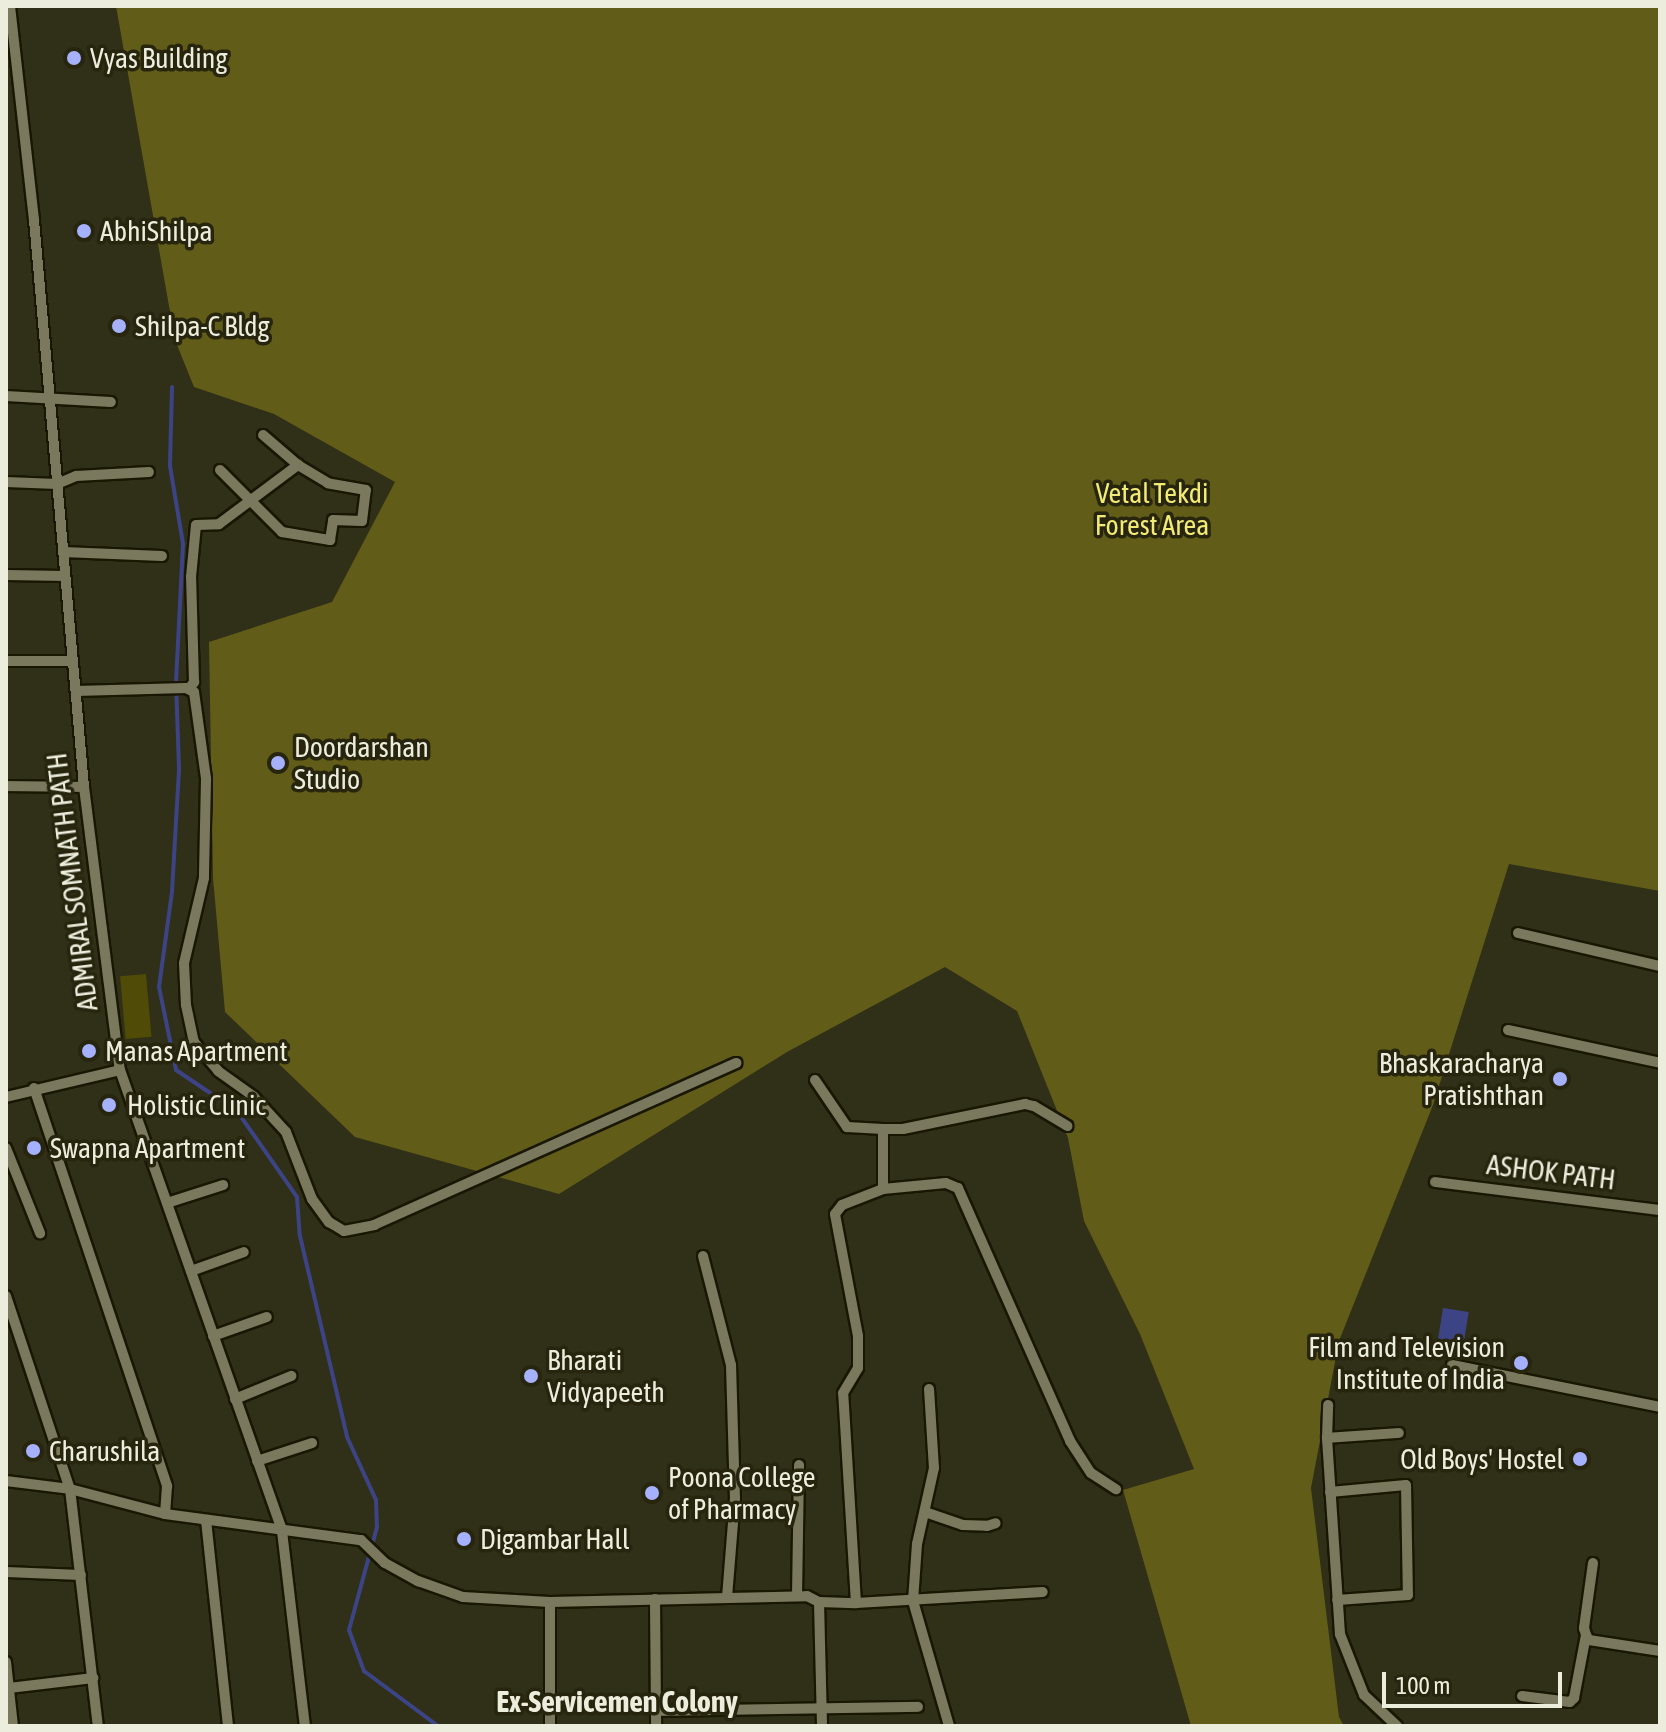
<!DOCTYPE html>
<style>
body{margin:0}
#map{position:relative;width:1666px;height:1732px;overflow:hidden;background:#302f17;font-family:"Asap Condensed",sans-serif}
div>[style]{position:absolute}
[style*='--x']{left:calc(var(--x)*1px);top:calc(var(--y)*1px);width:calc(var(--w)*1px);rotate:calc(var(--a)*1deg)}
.green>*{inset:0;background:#504b06;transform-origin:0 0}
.forest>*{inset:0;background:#615c17}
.water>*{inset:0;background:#3d4486;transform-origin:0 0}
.stream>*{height:4px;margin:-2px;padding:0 2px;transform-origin:2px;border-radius:2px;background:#3d4486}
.roads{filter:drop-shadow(2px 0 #191702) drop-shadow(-2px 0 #191702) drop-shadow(0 2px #191702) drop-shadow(0 -2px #191702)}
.street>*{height:10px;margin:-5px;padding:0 5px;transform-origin:5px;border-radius:5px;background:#7a795e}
.dots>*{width:22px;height:22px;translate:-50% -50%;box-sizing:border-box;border:4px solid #27250d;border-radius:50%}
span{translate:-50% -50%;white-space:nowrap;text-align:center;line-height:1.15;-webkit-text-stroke:7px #27250d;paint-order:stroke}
.poi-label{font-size:28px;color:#ededde}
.left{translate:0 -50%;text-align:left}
.right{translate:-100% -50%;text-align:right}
.park-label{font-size:28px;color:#f1ea74}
.street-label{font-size:28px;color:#ededde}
.neighbourhood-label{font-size:30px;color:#ededde;font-weight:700}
.frame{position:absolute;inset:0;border:8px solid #ededde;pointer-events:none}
.scale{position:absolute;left:1382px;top:1672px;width:180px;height:36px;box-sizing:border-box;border:4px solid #ededde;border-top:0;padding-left:10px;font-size:24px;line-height:28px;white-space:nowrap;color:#ededde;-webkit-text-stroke:6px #27250d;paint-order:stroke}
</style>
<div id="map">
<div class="green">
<i style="left:146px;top:974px;width:63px;height:26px;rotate:85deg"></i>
</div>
<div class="forest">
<i style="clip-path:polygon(116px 6px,1660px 6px,1660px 891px,1509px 864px,1433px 1105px,1339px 1341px,1311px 1488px,1339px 1717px,1344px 1726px,1191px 1726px,1123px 1490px,1194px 1469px,1140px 1334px,1084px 1221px,1068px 1138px,1017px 1011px,945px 967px,787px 1052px,559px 1194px,355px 1137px,225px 1012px,213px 878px,209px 642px,332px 602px,395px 482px,274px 414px,194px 387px,175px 340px)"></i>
</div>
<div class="water">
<i style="left:1443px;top:1308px;width:26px;height:45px;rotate:9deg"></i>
</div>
<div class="stream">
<i style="--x:172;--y:387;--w:79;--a:91.5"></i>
<i style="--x:170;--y:466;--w:79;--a:80.5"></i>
<i style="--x:183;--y:544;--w:138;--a:92.9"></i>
<i style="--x:176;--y:682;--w:88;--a:88"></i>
<i style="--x:179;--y:770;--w:122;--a:93.3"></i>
<i style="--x:172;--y:892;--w:96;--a:97.8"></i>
<i style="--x:159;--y:987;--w:85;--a:78.4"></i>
<i style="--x:176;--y:1070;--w:73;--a:33.9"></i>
<i style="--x:237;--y:1111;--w:105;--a:55.1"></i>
<i style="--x:297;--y:1197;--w:39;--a:86"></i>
<i style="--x:300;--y:1236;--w:206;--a:76.8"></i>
<i style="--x:347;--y:1437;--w:69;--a:65.3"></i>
<i style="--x:376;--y:1500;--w:27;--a:88"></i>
<i style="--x:377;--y:1527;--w:107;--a:105.2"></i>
<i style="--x:349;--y:1630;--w:44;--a:69.9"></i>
<i style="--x:364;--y:1671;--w:92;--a:36.6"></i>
</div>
<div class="roads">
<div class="street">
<i style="--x:10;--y:6;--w:215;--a:83.6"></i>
<i style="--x:34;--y:220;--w:569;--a:84.96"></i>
<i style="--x:84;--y:787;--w:285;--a:82.8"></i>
<i style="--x:120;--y:1070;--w:489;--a:70.6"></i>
<i style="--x:282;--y:1531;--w:196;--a:83.3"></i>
<i style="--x:6;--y:396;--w:105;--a:3.3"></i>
<i style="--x:220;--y:470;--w:88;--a:45"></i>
<i style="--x:282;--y:532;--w:49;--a:9.5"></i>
<i style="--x:330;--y:540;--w:20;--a:-81"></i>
<i style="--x:333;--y:520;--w:29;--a:2"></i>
<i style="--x:362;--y:521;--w:31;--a:-83"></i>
<i style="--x:366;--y:490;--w:39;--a:-170"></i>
<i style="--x:328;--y:483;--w:35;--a:-149"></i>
<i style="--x:298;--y:465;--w:46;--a:-139.4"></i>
<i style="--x:6;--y:482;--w:51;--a:2.2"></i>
<i style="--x:57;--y:484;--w:21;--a:-23"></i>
<i style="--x:76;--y:476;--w:73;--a:-3.1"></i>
<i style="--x:63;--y:552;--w:99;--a:2.3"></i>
<i style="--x:6;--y:575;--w:59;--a:1"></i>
<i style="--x:6;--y:661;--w:67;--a:0"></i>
<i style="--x:189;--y:689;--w:9;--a:-54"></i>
<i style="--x:194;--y:682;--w:105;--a:-91.6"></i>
<i style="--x:191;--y:577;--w:52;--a:-84.5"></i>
<i style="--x:196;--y:525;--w:23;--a:-2"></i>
<i style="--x:219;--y:524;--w:99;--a:-36.8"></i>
<i style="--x:76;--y:691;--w:110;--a:-1.6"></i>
<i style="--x:186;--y:688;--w:9;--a:27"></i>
<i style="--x:194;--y:692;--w:88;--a:82.1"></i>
<i style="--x:206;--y:779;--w:99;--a:91.2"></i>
<i style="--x:204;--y:878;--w:87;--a:103.2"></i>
<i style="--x:184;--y:963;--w:42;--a:87.3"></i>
<i style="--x:186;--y:1005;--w:38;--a:78"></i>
<i style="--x:194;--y:1042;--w:38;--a:50"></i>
<i style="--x:218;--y:1071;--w:43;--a:35.5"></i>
<i style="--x:253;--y:1096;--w:49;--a:47.5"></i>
<i style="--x:286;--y:1132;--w:72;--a:68.8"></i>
<i style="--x:312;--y:1199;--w:29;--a:54"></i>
<i style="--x:329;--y:1222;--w:17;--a:31"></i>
<i style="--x:344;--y:1231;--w:31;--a:-11"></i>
<i style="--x:374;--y:1225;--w:397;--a:-24.1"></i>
<i style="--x:6;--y:786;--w:78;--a:0.7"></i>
<i style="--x:1518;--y:933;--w:146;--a:13.1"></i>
<i style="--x:1508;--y:1030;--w:156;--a:12.2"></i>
<i style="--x:815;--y:1080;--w:57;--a:55.8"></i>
<i style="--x:847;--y:1127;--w:36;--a:3"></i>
<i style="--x:34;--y:1088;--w:420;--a:71.5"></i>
<i style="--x:167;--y:1486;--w:28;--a:94"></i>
<i style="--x:6;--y:1097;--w:117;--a:-13.3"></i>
<i style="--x:6;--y:1148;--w:92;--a:68.2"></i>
<i style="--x:1435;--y:1182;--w:227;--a:7.1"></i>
<i style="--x:883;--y:1189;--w:60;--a:-90"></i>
<i style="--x:883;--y:1129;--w:20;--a:0"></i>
<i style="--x:903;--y:1129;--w:125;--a:-11.6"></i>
<i style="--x:1025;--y:1104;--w:9;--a:13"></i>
<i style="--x:1034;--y:1106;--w:39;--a:31"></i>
<i style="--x:167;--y:1203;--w:59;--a:-17.8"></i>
<i style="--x:703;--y:1256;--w:113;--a:75.6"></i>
<i style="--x:731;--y:1365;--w:133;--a:88.3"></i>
<i style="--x:735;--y:1498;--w:100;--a:94.6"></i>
<i style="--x:191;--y:1271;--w:56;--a:-19.7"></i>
<i style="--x:6;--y:1296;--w:203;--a:71.7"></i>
<i style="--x:70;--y:1489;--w:239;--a:83.3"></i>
<i style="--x:213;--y:1336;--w:57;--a:-19.4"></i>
<i style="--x:1452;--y:1365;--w:212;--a:11.4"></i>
<i style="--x:929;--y:1389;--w:79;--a:86.4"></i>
<i style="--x:934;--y:1468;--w:78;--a:102.6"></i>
<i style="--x:917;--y:1544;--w:57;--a:94"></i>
<i style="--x:913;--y:1601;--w:130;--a:73.9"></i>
<i style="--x:235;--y:1399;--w:61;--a:-22.3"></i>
<i style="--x:1327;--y:1438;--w:33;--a:-88"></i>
<i style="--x:257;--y:1461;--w:58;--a:-18.1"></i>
<i style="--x:6;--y:1481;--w:64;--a:7.1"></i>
<i style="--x:70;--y:1489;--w:98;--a:14.7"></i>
<i style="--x:165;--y:1514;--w:198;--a:7.6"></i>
<i style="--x:361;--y:1540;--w:33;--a:44"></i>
<i style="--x:385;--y:1563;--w:38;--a:29"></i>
<i style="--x:418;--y:1581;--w:48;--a:19.6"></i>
<i style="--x:463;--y:1597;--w:87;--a:3.3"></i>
<i style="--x:550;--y:1602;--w:257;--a:-1.3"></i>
<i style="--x:807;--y:1596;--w:13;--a:27"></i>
<i style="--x:819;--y:1602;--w:37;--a:2"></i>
<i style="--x:856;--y:1603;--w:187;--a:-3.4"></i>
<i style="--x:1330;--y:1492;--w:76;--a:-5.3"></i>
<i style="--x:1406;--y:1485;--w:110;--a:89"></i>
<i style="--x:1408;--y:1595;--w:71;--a:176"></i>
<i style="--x:925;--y:1512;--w:40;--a:18.9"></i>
<i style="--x:963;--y:1525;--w:24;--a:2"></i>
<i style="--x:987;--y:1526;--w:9;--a:-18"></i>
<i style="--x:206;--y:1520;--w:207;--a:83.9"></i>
<i style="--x:1593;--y:1563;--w:66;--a:97.9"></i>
<i style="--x:1584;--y:1628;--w:7;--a:74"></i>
<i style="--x:1586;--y:1635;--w:6;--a:59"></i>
<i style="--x:1589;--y:1640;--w:72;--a:8.8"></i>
<i style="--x:6;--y:1572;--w:75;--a:2.3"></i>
<i style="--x:797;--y:1596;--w:131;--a:-89.1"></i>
<i style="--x:655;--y:1599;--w:127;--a:89.5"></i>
<i style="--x:819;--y:1602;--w:124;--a:88.6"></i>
<i style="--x:856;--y:1603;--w:210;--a:-93.5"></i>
<i style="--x:843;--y:1393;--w:29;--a:-59"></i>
<i style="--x:858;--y:1368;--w:32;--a:-90"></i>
<i style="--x:858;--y:1336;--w:124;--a:-100.7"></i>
<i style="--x:835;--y:1214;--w:11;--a:-52"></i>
<i style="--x:842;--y:1205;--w:44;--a:-21.3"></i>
<i style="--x:883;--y:1189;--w:63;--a:-5.4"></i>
<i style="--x:946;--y:1183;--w:13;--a:23"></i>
<i style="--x:958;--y:1188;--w:277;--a:66.1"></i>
<i style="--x:1070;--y:1441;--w:38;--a:57"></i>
<i style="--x:1091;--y:1473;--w:30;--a:33"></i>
<i style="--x:6;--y:1662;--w:64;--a:83.8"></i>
<i style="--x:9;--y:1688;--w:85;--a:-6.8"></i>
<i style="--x:1522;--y:1696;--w:48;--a:7.1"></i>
<i style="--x:1570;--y:1702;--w:6;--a:-45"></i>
<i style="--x:1574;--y:1698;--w:64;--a:-79.2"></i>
<i style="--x:656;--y:1711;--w:262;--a:-0.9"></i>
<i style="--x:550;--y:1726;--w:124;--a:-90"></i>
<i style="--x:1397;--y:1726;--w:45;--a:-136.8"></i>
<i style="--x:1364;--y:1695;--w:66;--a:-111.5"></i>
<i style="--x:1340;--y:1634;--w:196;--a:-93.8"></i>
<i style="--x:1327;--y:1438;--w:72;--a:-4"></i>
</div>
</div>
<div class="dots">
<i style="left:74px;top:58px;background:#a5b1fc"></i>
<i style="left:84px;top:231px;background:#a5b1fc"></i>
<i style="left:119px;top:326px;background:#a5b1fc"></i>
<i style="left:278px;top:763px;background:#a5b1fc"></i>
<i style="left:89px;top:1051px;background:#a5b1fc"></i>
<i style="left:1560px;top:1079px;background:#a5b1fc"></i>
<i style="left:109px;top:1105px;background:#a5b1fc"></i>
<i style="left:34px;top:1148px;background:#a5b1fc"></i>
<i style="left:1521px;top:1363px;background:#a5b1fc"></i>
<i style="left:531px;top:1376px;background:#a5b1fc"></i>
<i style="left:33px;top:1451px;background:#a5b1fc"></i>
<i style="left:1580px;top:1459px;background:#a5b1fc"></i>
<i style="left:652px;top:1493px;background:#a5b1fc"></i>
<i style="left:464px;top:1539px;background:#a5b1fc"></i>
</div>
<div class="poi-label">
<span class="left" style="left:90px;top:58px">Vyas Building</span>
<span class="left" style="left:100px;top:231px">AbhiShilpa</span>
<span class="left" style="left:135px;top:326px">Shilpa-C Bldg</span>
<span class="left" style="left:294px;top:763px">Doordarshan<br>Studio</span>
<span class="left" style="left:105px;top:1051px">Manas Apartment</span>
<span class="right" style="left:1544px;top:1079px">Bhaskaracharya<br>Pratishthan</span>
<span class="left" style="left:127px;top:1105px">Holistic Clinic</span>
<span class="left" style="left:50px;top:1148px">Swapna Apartment</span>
<span class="right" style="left:1505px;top:1363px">Film and Television<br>Institute of India</span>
<span class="left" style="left:547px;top:1376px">Bharati<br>Vidyapeeth</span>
<span class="left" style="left:49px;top:1451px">Charushila</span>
<span class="right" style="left:1564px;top:1459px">Old Boys' Hostel</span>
<span class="left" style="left:668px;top:1493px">Poona College<br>of Pharmacy</span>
<span class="left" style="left:480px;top:1539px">Digambar Hall</span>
</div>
<div class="park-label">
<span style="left:1152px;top:509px">Vetal Tekdi<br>Forest Area</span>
</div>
<div class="street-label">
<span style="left:72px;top:882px;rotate:-97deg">ADMIRAL SOMNATH PATH</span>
<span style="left:1551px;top:1172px;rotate:7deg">ASHOK PATH</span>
</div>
<div class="neighbourhood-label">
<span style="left:617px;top:1701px">Ex-Servicemen Colony</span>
</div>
<div class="frame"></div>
<div class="scale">100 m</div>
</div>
